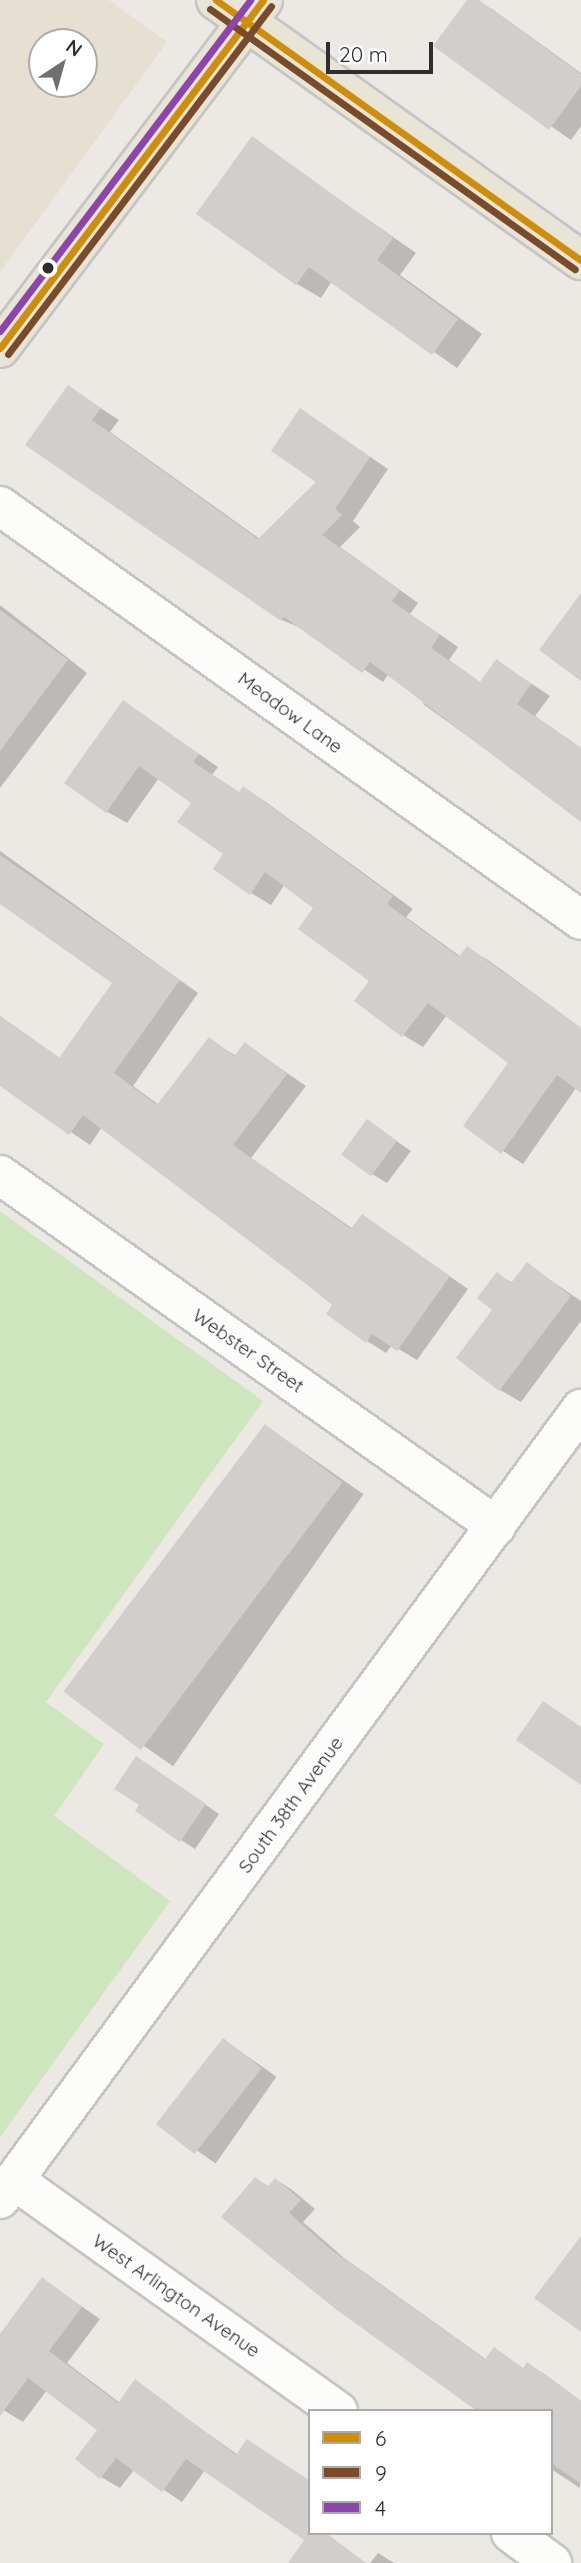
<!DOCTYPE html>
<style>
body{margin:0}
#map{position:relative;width:581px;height:2563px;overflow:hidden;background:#ece8e4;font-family:Quicksand,sans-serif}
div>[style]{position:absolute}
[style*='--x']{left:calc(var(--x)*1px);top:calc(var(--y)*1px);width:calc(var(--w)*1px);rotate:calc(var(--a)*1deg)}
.education>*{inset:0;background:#e6e0d3}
.green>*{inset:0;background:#cee6be}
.shadow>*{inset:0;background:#0003;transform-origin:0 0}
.building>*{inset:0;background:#d1cecb;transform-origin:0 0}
.roads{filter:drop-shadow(2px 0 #c5c4c5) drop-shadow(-2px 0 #c5c4c5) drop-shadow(0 2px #c5c4c5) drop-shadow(0 -2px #c5c4c5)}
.minor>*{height:38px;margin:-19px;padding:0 19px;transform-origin:19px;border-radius:19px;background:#fcfcfb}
.major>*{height:38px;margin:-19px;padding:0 19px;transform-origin:19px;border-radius:19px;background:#e8e4d6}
.bus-1>*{height:7px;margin:-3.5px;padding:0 3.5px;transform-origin:3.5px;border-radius:3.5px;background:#cf8e09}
.bus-2>*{height:7px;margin:-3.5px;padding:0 3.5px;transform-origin:3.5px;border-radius:3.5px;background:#7a4b2a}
.bus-3>*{height:7px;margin:-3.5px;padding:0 3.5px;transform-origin:3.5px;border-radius:3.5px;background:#8e44ad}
.dots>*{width:19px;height:19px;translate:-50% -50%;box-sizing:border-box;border:4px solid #fff;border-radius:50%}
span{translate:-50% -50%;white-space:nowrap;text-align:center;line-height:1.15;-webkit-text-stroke:5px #fff;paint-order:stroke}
.street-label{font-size:19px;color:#2e2e2e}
.legend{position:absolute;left:308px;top:2409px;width:245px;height:126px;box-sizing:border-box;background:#fff;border:2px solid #ababab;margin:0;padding:9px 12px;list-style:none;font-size:21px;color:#2e2e2e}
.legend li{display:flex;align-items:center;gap:14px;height:35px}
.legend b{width:35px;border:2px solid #ababab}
.north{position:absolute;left:28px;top:28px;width:70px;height:70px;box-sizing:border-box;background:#fff;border:2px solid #ababab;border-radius:50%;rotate:36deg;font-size:19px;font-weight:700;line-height:28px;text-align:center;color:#2e2e2e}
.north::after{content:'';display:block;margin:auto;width:24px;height:32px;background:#706f6e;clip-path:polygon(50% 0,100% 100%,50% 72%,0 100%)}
.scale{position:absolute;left:326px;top:42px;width:107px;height:32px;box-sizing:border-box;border:4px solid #2e2e2e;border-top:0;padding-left:9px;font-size:21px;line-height:24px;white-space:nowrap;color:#2e2e2e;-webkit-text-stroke:5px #fff;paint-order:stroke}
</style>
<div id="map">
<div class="education">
<i style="clip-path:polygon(evenodd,0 0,109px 0,167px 42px,0 272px,0 0,42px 42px,84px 42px,84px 84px,42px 84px,42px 42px)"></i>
</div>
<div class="green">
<i style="clip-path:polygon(0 1211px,263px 1401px,46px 1702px,104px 1744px,54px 1816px,170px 1901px,0 2137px)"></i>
</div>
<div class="shadow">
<i style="clip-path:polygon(469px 0,492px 9px,581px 73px,581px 126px,571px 140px,435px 46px)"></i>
<i style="clip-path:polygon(252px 139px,416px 253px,400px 275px,482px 334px,457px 368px,332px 281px,321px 298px,297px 284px)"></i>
<i style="clip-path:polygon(68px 387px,119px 420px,110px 432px,260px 539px,319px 481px,319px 422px,388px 469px,353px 521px,360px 527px,340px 547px,418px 603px,410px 614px,458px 647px,449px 660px,481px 683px,497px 661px,550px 696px,535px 716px,581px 748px,581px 818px,423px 704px,426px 699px,389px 673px,383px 682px,303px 629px,282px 620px,28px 445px)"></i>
<i style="clip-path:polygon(0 605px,87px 673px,0 788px)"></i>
<i style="clip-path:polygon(123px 702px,218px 767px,212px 775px,240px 793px,243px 789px,263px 800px,413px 909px,406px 917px,461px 957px,467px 949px,488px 960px,581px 1028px,581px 1091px,576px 1088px,523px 1164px,465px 1126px,510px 1062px,447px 1015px,423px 1047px,403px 1035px,371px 981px,316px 907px,285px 884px,271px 905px,251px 893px,193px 802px,159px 778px,127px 823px,106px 811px)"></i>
<i style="clip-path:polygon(0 851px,198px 993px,133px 1086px,159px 1105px,209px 1039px,236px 1056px,245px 1044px,306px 1086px,251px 1158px,353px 1229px,362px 1216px,468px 1289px,417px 1360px,392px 1345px,386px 1353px,367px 1341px,335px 1305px,102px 1127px,90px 1145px,0 1084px,0 1016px,61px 1059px,115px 983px,0 902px)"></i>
<i style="clip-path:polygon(367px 1121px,411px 1151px,387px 1183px,372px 1174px)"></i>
<i style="clip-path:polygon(528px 1265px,581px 1301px,581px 1321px,521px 1402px,500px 1390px,497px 1274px,513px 1283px)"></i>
<i style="left:266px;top:1426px;width:119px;height:332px;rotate:35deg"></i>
<i style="clip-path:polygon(150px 1766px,219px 1814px,195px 1849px,137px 1811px)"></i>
<i style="left:224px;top:2040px;width:64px;height:106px;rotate:35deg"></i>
<i style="clip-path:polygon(256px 2179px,270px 2187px,276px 2180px,291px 2189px,315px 2209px,303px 2222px,344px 2258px,487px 2360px,543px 2373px,581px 2401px,580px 2488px,551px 2469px,551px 2411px,484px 2411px)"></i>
<i style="clip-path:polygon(43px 2280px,100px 2319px,67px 2363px,120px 2403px,135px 2382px,238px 2455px,248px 2441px,310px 2481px,205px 2470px,182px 2502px,134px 2470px,120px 2488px,101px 2477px,100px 2429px,47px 2390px,23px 2422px,0 2408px,0 2337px)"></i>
<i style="clip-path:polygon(378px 2553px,394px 2563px,395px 2563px,370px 2563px)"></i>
</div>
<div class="building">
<i style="clip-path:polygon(467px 0,479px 0,581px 74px,581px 86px,549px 130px,433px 46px)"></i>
<i style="clip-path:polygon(252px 136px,393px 238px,377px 260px,458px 319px,432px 355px,309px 267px,296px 285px,196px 214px)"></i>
<i style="clip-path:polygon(68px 385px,101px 408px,92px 420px,258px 539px,316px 482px,271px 451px,300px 408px,370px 457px,335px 509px,342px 515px,322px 535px,400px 590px,392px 601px,440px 635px,431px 648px,480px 682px,496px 659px,531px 684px,517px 704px,581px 748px,581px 822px,370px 662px,362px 673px,284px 617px,281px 621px,25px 445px)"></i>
<i style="clip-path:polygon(581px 593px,581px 681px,539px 650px)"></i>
<i style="clip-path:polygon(0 610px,68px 660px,0 751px)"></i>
<i style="clip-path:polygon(123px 700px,199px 754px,193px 762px,239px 792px,243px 786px,393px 896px,387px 904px,459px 957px,467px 946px,581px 1028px,581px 1093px,557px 1075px,501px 1154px,463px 1126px,508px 1063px,428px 1003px,402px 1037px,354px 1001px,369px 981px,298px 929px,313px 908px,265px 872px,250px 895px,213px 869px,223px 854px,177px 822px,191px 803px,139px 766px,106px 813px,64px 783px)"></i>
<i style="clip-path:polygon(0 855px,180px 980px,114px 1073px,157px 1105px,209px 1037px,234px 1056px,245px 1042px,287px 1074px,233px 1145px,351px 1229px,362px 1214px,450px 1276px,397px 1351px,372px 1334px,366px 1343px,326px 1314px,332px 1305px,310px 1287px,83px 1115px,69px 1135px,0 1086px,0 1016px,59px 1058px,112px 983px,0 904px)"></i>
<i style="left:367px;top:1119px;width:37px;height:44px;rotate:36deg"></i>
<i style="clip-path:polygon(527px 1262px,571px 1296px,499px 1391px,456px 1358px,492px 1310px,477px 1298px,497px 1272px,511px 1283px)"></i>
<i style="left:265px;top:1424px;width:97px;height:335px;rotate:37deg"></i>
<i style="clip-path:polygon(543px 1701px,581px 1727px,581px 1785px,516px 1740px)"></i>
<i style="clip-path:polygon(136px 1756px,206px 1804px,180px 1842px,135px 1811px,139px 1805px,114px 1789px)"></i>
<i style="left:223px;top:2038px;width:49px;height:109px;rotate:38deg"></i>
<i style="clip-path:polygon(255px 2177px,268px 2187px,275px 2178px,301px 2200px,289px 2213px,329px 2248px,485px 2359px,494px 2347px,523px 2368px,527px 2362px,581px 2401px,581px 2484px,551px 2463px,551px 2411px,477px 2411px,337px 2310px,221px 2217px)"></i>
<i style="clip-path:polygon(581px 2236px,581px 2332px,534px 2298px)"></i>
<i style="clip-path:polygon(42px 2277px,82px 2307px,49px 2351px,118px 2403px,135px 2379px,236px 2455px,247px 2439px,310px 2481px,310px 2533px,326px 2533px,366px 2563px,288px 2563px,304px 2540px,186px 2459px,162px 2492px,116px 2458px,100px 2479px,75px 2459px,97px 2430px,28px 2378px,0 2416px,0 2334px)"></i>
</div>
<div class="roads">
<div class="minor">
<i style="--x:0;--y:506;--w:713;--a:35.47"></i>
<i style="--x:0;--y:1175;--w:608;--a:35.29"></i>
<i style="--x:14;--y:2180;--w:398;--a:35.5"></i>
<i style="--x:0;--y:2199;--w:981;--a:-53.67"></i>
<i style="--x:511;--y:2533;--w:51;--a:36.2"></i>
</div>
<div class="major">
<i style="--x:216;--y:0;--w:448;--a:35.5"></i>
<i style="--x:0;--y:348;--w:436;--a:-52.9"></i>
</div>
</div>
<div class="bus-1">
<i style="--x:216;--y:0;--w:448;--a:35.5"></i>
<i style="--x:0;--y:348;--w:436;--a:-52.9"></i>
</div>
<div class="bus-2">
<i style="--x:210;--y:9;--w:448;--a:35.5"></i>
<i style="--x:8;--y:354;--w:436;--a:-52.9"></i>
</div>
<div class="bus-3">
<i style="--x:0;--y:331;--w:415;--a:-52.9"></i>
</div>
<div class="dots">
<i style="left:48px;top:268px;background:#2e2e2e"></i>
</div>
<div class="street-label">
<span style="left:290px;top:713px;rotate:36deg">Meadow Lane</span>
<span style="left:248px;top:1351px;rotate:35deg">Webster Street</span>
<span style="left:291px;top:1805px;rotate:-54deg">South 38th Avenue</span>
<span style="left:176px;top:2296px;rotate:35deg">West Arlington Avenue</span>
</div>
<ul class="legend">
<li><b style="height:9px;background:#cf8e09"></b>6</li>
<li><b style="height:9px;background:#7a4b2a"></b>9</li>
<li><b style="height:9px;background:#8e44ad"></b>4</li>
</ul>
<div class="north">N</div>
<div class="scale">20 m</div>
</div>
